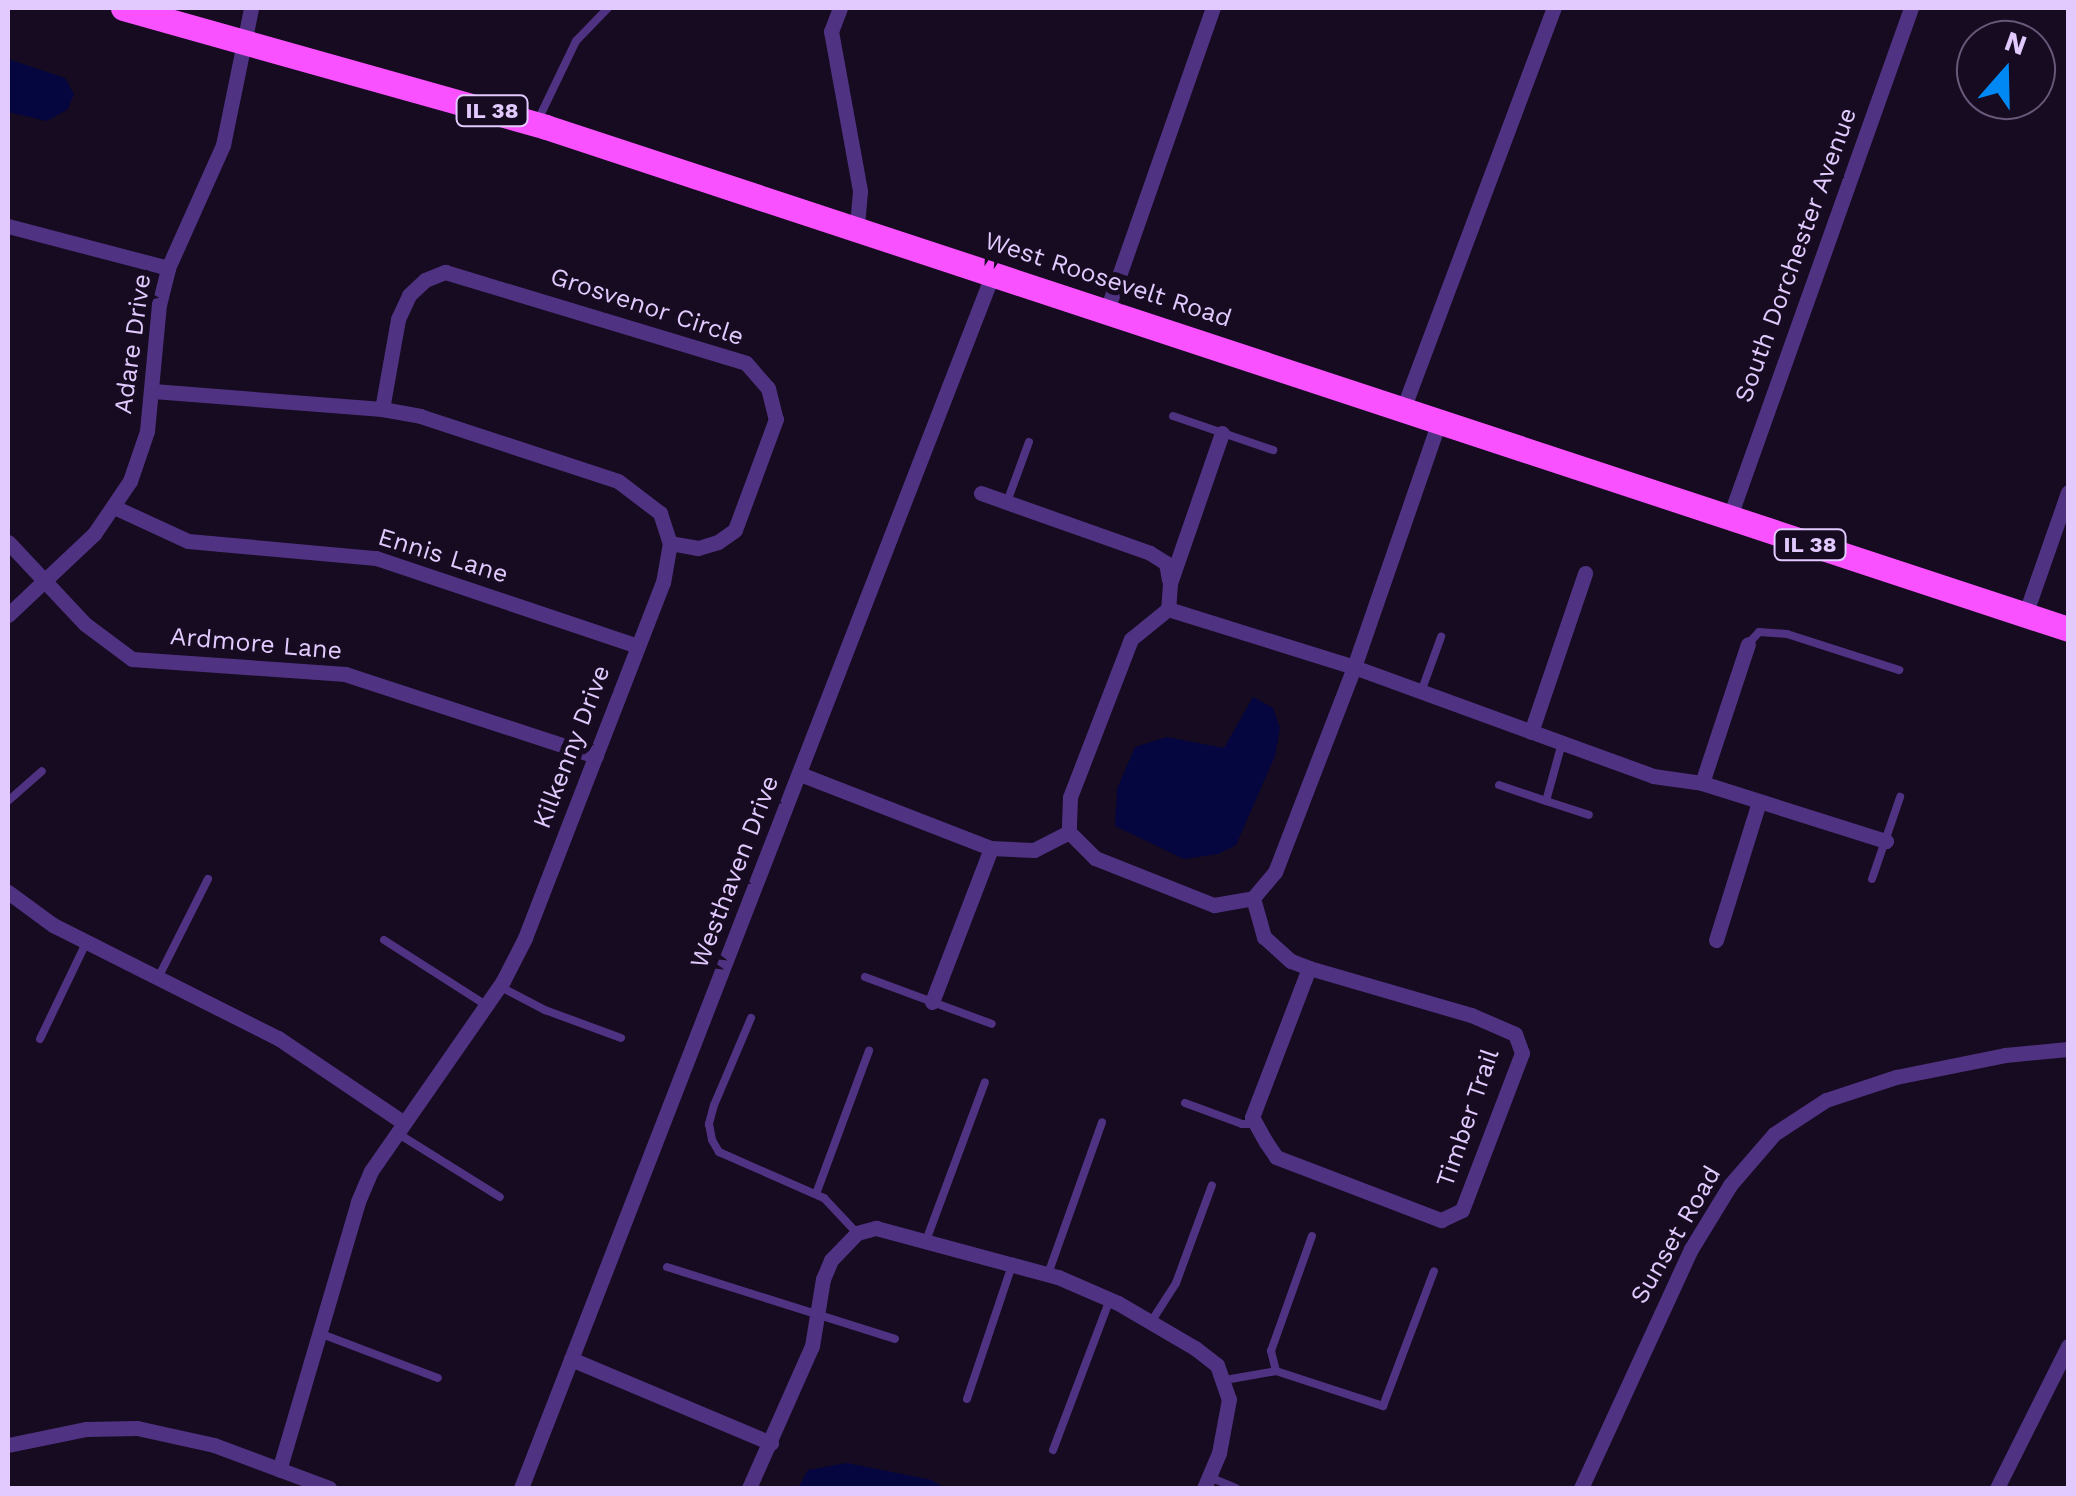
<!DOCTYPE html>
<style>
body{margin:0}
#map{position:relative;width:2076px;height:1496px;overflow:hidden;background:#160b20;font-family:"Work Sans",sans-serif}
div>[style]{position:absolute}
[style*='--x']{left:calc(var(--x)*1px);top:calc(var(--y)*1px);width:calc(var(--w)*1px);rotate:calc(var(--a)*1deg)}
.water>*{inset:0;background:#05063f}
.lane>*{height:8px;margin:-4px;padding:0 4px;transform-origin:4px;border-radius:4px;background:#503283}
.street>*{height:15px;margin:-7.5px;padding:0 7.5px;transform-origin:7.5px;border-radius:7.5px;background:#503283}
.primary>*{height:25px;margin:-12.5px;padding:0 12.5px;transform-origin:12.5px;border-radius:12.5px;background:#f951ff}
span{translate:-50% -50%;white-space:nowrap;text-align:center;line-height:1.15;-webkit-text-stroke:10px #160b20;paint-order:stroke}
.shield-label span{padding:2px 8px;background:#160b20;border:2px solid;border-radius:8px;-webkit-text-stroke-width:0}
.shield-label{font-size:22px;color:#e2caff;font-weight:700}
.street-label{font-size:25px;color:#e2caff}
.frame{position:absolute;inset:0;border:10px solid #e2caff;pointer-events:none}
.north{position:absolute;left:1956px;top:20px;width:100px;height:100px;box-sizing:border-box;background:#160b20;border:2px solid #685779;border-radius:50%;rotate:20deg;font-size:28px;font-weight:700;line-height:40px;text-align:center;color:#e2caff}
.north::after{content:'';display:block;margin:auto;width:35px;height:45px;background:#0089f5;clip-path:polygon(50% 0,100% 100%,50% 72%,0 100%)}
</style>
<div id="map">
<div class="water">
<i style="clip-path:polygon(8px 59px,65px 78px,74px 94px,68px 109px,47px 121px,8px 112px)"></i>
<i style="clip-path:polygon(1253px 697px,1273px 708px,1280px 728px,1275px 756px,1236px 845px,1218px 854px,1184px 859px,1115px 826px,1117px 789px,1135px 747px,1167px 737px,1224px 748px)"></i>
<i style="clip-path:polygon(847px 1463px,932px 1480px,945px 1488px,798px 1488px,808px 1470px)"></i>
</div>
<div class="lane">
<i style="--x:538;--y:120;--w:88;--a:-64.3"></i>
<i style="--x:576;--y:41;--w:46;--a:-45.9"></i>
<i style="--x:1173;--y:416;--w:106;--a:18.8"></i>
<i style="--x:1007;--y:502;--w:64;--a:-69.9"></i>
<i style="--x:1748;--y:644;--w:16;--a:-47"></i>
<i style="--x:1759;--y:632;--w:28;--a:4"></i>
<i style="--x:1787;--y:634;--w:118;--a:17.8"></i>
<i style="--x:1421;--y:692;--w:59;--a:-70"></i>
<i style="--x:1499;--y:785;--w:50;--a:18.8"></i>
<i style="--x:1546;--y:801;--w:60;--a:-74.6"></i>
<i style="--x:8;--y:801;--w:45;--a:-41.4"></i>
<i style="--x:1546;--y:801;--w:45;--a:18"></i>
<i style="--x:1872;--y:879;--w:87;--a:-71.1"></i>
<i style="--x:384;--y:940;--w:121;--a:32.5"></i>
<i style="--x:865;--y:977;--w:135;--a:20.3"></i>
<i style="--x:158;--y:978;--w:111;--a:-63.2"></i>
<i style="--x:499;--y:986;--w:52;--a:27.6"></i>
<i style="--x:545;--y:1010;--w:81;--a:20.2"></i>
<i style="--x:751;--y:1018;--w:95;--a:113"></i>
<i style="--x:714;--y:1105;--w:20;--a:105"></i>
<i style="--x:709;--y:1124;--w:16;--a:79"></i>
<i style="--x:712;--y:1140;--w:14;--a:60"></i>
<i style="--x:719;--y:1152;--w:115;--a:23.7"></i>
<i style="--x:824;--y:1198;--w:48;--a:46.7"></i>
<i style="--x:40;--y:1039;--w:109;--a:-64.4"></i>
<i style="--x:1185;--y:1103;--w:61;--a:20.2"></i>
<i style="--x:1242;--y:1124;--w:14;--a:0"></i>
<i style="--x:397;--y:1133;--w:121;--a:31.9"></i>
<i style="--x:816;--y:1194;--w:153;--a:-69.7"></i>
<i style="--x:927;--y:1238;--w:166;--a:-69.6"></i>
<i style="--x:667;--y:1267;--w:239;--a:17.5"></i>
<i style="--x:1048;--y:1274;--w:161;--a:-70.4"></i>
<i style="--x:1151;--y:1322;--w:46;--a:-57.3"></i>
<i style="--x:1176;--y:1283;--w:104;--a:-69.8"></i>
<i style="--x:319;--y:1333;--w:127;--a:20.7"></i>
<i style="--x:1276;--y:1371;--w:21;--a:-104"></i>
<i style="--x:1271;--y:1351;--w:122;--a:-70.4"></i>
<i style="--x:1225;--y:1380;--w:52;--a:-10"></i>
<i style="--x:1276;--y:1371;--w:113;--a:18.1"></i>
<i style="--x:1383;--y:1406;--w:144;--a:-69.3"></i>
<i style="--x:967;--y:1399;--w:145;--a:-71.4"></i>
<i style="--x:1053;--y:1450;--w:161;--a:-69.3"></i>
<i style="--x:1209;--y:1477;--w:29;--a:22"></i>
</div>
<div class="street">
<i style="--x:840;--y:8;--w:25;--a:111"></i>
<i style="--x:831;--y:31;--w:163;--a:79.7"></i>
<i style="--x:860;--y:191;--w:38;--a:95"></i>
<i style="--x:8;--y:226;--w:165;--a:14.7"></i>
<i style="--x:1107;--y:310;--w:320;--a:-70.7"></i>
<i style="--x:153;--y:391;--w:230;--a:4.5"></i>
<i style="--x:382;--y:409;--w:39;--a:10"></i>
<i style="--x:420;--y:416;--w:208;--a:18.2"></i>
<i style="--x:618;--y:481;--w:53;--a:37.3"></i>
<i style="--x:660;--y:513;--w:32;--a:72"></i>
<i style="--x:670;--y:543;--w:40;--a:100"></i>
<i style="--x:663;--y:582;--w:382;--a:111.2"></i>
<i style="--x:525;--y:938;--w:48;--a:117.1"></i>
<i style="--x:503;--y:981;--w:231;--a:124.8"></i>
<i style="--x:371;--y:1171;--w:34;--a:113"></i>
<i style="--x:358;--y:1202;--w:279;--a:106.4"></i>
<i style="--x:382;--y:409;--w:91;--a:-79.9"></i>
<i style="--x:398;--y:319;--w:26;--a:-65"></i>
<i style="--x:409;--y:295;--w:22;--a:-43"></i>
<i style="--x:425;--y:280;--w:22;--a:-22"></i>
<i style="--x:445;--y:272;--w:314;--a:16.8"></i>
<i style="--x:746;--y:363;--w:33;--a:49"></i>
<i style="--x:768;--y:388;--w:32;--a:76"></i>
<i style="--x:776;--y:419;--w:118;--a:110.3"></i>
<i style="--x:735;--y:530;--w:21;--a:145"></i>
<i style="--x:718;--y:542;--w:21;--a:163"></i>
<i style="--x:698;--y:548;--w:28;--a:-170"></i>
<i style="--x:1403;--y:409;--w:428;--a:-69.4"></i>
<i style="--x:1222;--y:433;--w:159;--a:109.1"></i>
<i style="--x:1170;--y:583;--w:26;--a:94"></i>
<i style="--x:1168;--y:609;--w:195;--a:17.3"></i>
<i style="--x:1354;--y:667;--w:318;--a:20"></i>
<i style="--x:1653;--y:776;--w:49;--a:8.1"></i>
<i style="--x:1702;--y:783;--w:193;--a:17.5"></i>
<i style="--x:981;--y:493;--w:179;--a:19.5"></i>
<i style="--x:1150;--y:553;--w:19;--a:32"></i>
<i style="--x:1166;--y:563;--w:17;--a:80"></i>
<i style="--x:114;--y:507;--w:81;--a:24.7"></i>
<i style="--x:188;--y:541;--w:189;--a:5.2"></i>
<i style="--x:376;--y:558;--w:275;--a:18.6"></i>
<i style="--x:1729;--y:519;--w:542;--a:-70.4"></i>
<i style="--x:8;--y:542;--w:112;--a:46.8"></i>
<i style="--x:85;--y:624;--w:59;--a:36.7"></i>
<i style="--x:132;--y:659;--w:214;--a:4"></i>
<i style="--x:345;--y:674;--w:264;--a:18.1"></i>
<i style="--x:1168;--y:609;--w:48;--a:141"></i>
<i style="--x:1131;--y:639;--w:169;--a:111.1"></i>
<i style="--x:1070;--y:797;--w:35;--a:92"></i>
<i style="--x:1069;--y:832;--w:37;--a:45"></i>
<i style="--x:1095;--y:858;--w:128;--a:21.6"></i>
<i style="--x:1214;--y:905;--w:40;--a:-10"></i>
<i style="--x:1253;--y:898;--w:34;--a:-50"></i>
<i style="--x:1275;--y:872;--w:220;--a:-68.9"></i>
<i style="--x:1354;--y:667;--w:260;--a:-70.9"></i>
<i style="--x:8;--y:615;--w:118;--a:-43.3"></i>
<i style="--x:94;--y:534;--w:64;--a:-55.8"></i>
<i style="--x:130;--y:481;--w:53;--a:-71.2"></i>
<i style="--x:147;--y:431;--w:127;--a:-84.6"></i>
<i style="--x:159;--y:305;--w:38;--a:-76"></i>
<i style="--x:168;--y:268;--w:135;--a:-65.9"></i>
<i style="--x:223;--y:145;--w:140;--a:-78.4"></i>
<i style="--x:2025;--y:615;--w:130;--a:-70.7"></i>
<i style="--x:1531;--y:732;--w:168;--a:-71.2"></i>
<i style="--x:800;--y:774;--w:205;--a:21.2"></i>
<i style="--x:1702;--y:783;--w:146;--a:-71.7"></i>
<i style="--x:8;--y:892;--w:56;--a:36.3"></i>
<i style="--x:53;--y:925;--w:252;--a:26.7"></i>
<i style="--x:278;--y:1038;--w:152;--a:34"></i>
<i style="--x:1253;--y:898;--w:41;--a:74.2"></i>
<i style="--x:1264;--y:937;--w:36;--a:42"></i>
<i style="--x:1291;--y:961;--w:19;--a:21"></i>
<i style="--x:1309;--y:968;--w:160;--a:110.9"></i>
<i style="--x:1252;--y:1117;--w:29;--a:61"></i>
<i style="--x:1266;--y:1142;--w:18;--a:56"></i>
<i style="--x:1276;--y:1157;--w:177;--a:20.9"></i>
<i style="--x:1441;--y:1220;--w:23;--a:-25"></i>
<i style="--x:1462;--y:1210;--w:168;--a:-69.1"></i>
<i style="--x:1522;--y:1053;--w:20;--a:-110"></i>
<i style="--x:1515;--y:1034;--w:48;--a:-156.6"></i>
<i style="--x:1471;--y:1015;--w:169;--a:-163.8"></i>
<i style="--x:1716;--y:940;--w:145;--a:-72.7"></i>
<i style="--x:932;--y:1002;--w:165;--a:-69"></i>
<i style="--x:991;--y:848;--w:43;--a:2.7"></i>
<i style="--x:1034;--y:850;--w:39;--a:-27"></i>
<i style="--x:571;--y:1359;--w:217;--a:22.8"></i>
<i style="--x:8;--y:1445;--w:80;--a:-11.6"></i>
<i style="--x:86;--y:1429;--w:51;--a:-1.1"></i>
<i style="--x:137;--y:1428;--w:79;--a:12.4"></i>
<i style="--x:214;--y:1445;--w:123;--a:20.5"></i>
<i style="--x:521;--y:1488;--w:1303;--a:-68.77"></i>
<i style="--x:749;--y:1488;--w:155;--a:-66.1"></i>
<i style="--x:812;--y:1346;--w:68;--a:-80.7"></i>
<i style="--x:823;--y:1279;--w:21;--a:-67"></i>
<i style="--x:831;--y:1260;--w:37;--a:-46"></i>
<i style="--x:857;--y:1233;--w:20;--a:-15"></i>
<i style="--x:876;--y:1228;--w:188;--a:15.1"></i>
<i style="--x:1058;--y:1277;--w:65;--a:23.4"></i>
<i style="--x:1118;--y:1303;--w:89;--a:30.3"></i>
<i style="--x:1195;--y:1348;--w:28;--a:38"></i>
<i style="--x:1217;--y:1365;--w:36;--a:71"></i>
<i style="--x:1229;--y:1399;--w:55;--a:100.5"></i>
<i style="--x:1219;--y:1453;--w:38;--a:113"></i>
<i style="--x:1581;--y:1488;--w:263;--a:-65.3"></i>
<i style="--x:1691;--y:1249;--w:75;--a:-58.6"></i>
<i style="--x:1730;--y:1185;--w:67;--a:-49.2"></i>
<i style="--x:1774;--y:1134;--w:62;--a:-33.2"></i>
<i style="--x:1826;--y:1100;--w:74;--a:-18.2"></i>
<i style="--x:1896;--y:1077;--w:111;--a:-11.4"></i>
<i style="--x:2005;--y:1055;--w:63;--a:-5.4"></i>
<i style="--x:1997;--y:1488;--w:159;--a:-63.4"></i>
</div>
<div class="primary">
<i style="--x:123;--y:8;--w:439;--a:15.7"></i>
<i style="--x:546;--y:127;--w:1603;--a:18.25"></i>
</div>
<div class="shield-label">
<span style="left:492px;top:111px">IL 38</span>
<span style="left:1810px;top:545px">IL 38</span>
</div>
<div class="street-label">
<span style="left:1796px;top:255px;rotate:-70deg">South Dorchester Avenue</span>
<span style="left:1108px;top:280px;rotate:18deg">West Roosevelt Road</span>
<span style="left:647px;top:307px;rotate:18deg">Grosvenor Circle</span>
<span style="left:133px;top:344px;rotate:-82deg">Adare Drive</span>
<span style="left:443px;top:556px;rotate:17deg">Ennis Lane</span>
<span style="left:256px;top:644px;rotate:5deg">Ardmore Lane</span>
<span style="left:572px;top:747px;rotate:-69deg">Kilkenny Drive</span>
<span style="left:735px;top:872px;rotate:-69deg">Westhaven Drive</span>
<span style="left:1468px;top:1118px;rotate:-71deg">Timber Trail</span>
<span style="left:1676px;top:1235px;rotate:-60deg">Sunset Road</span>
</div>
<div class="frame"></div>
<div class="north">N</div>
</div>
